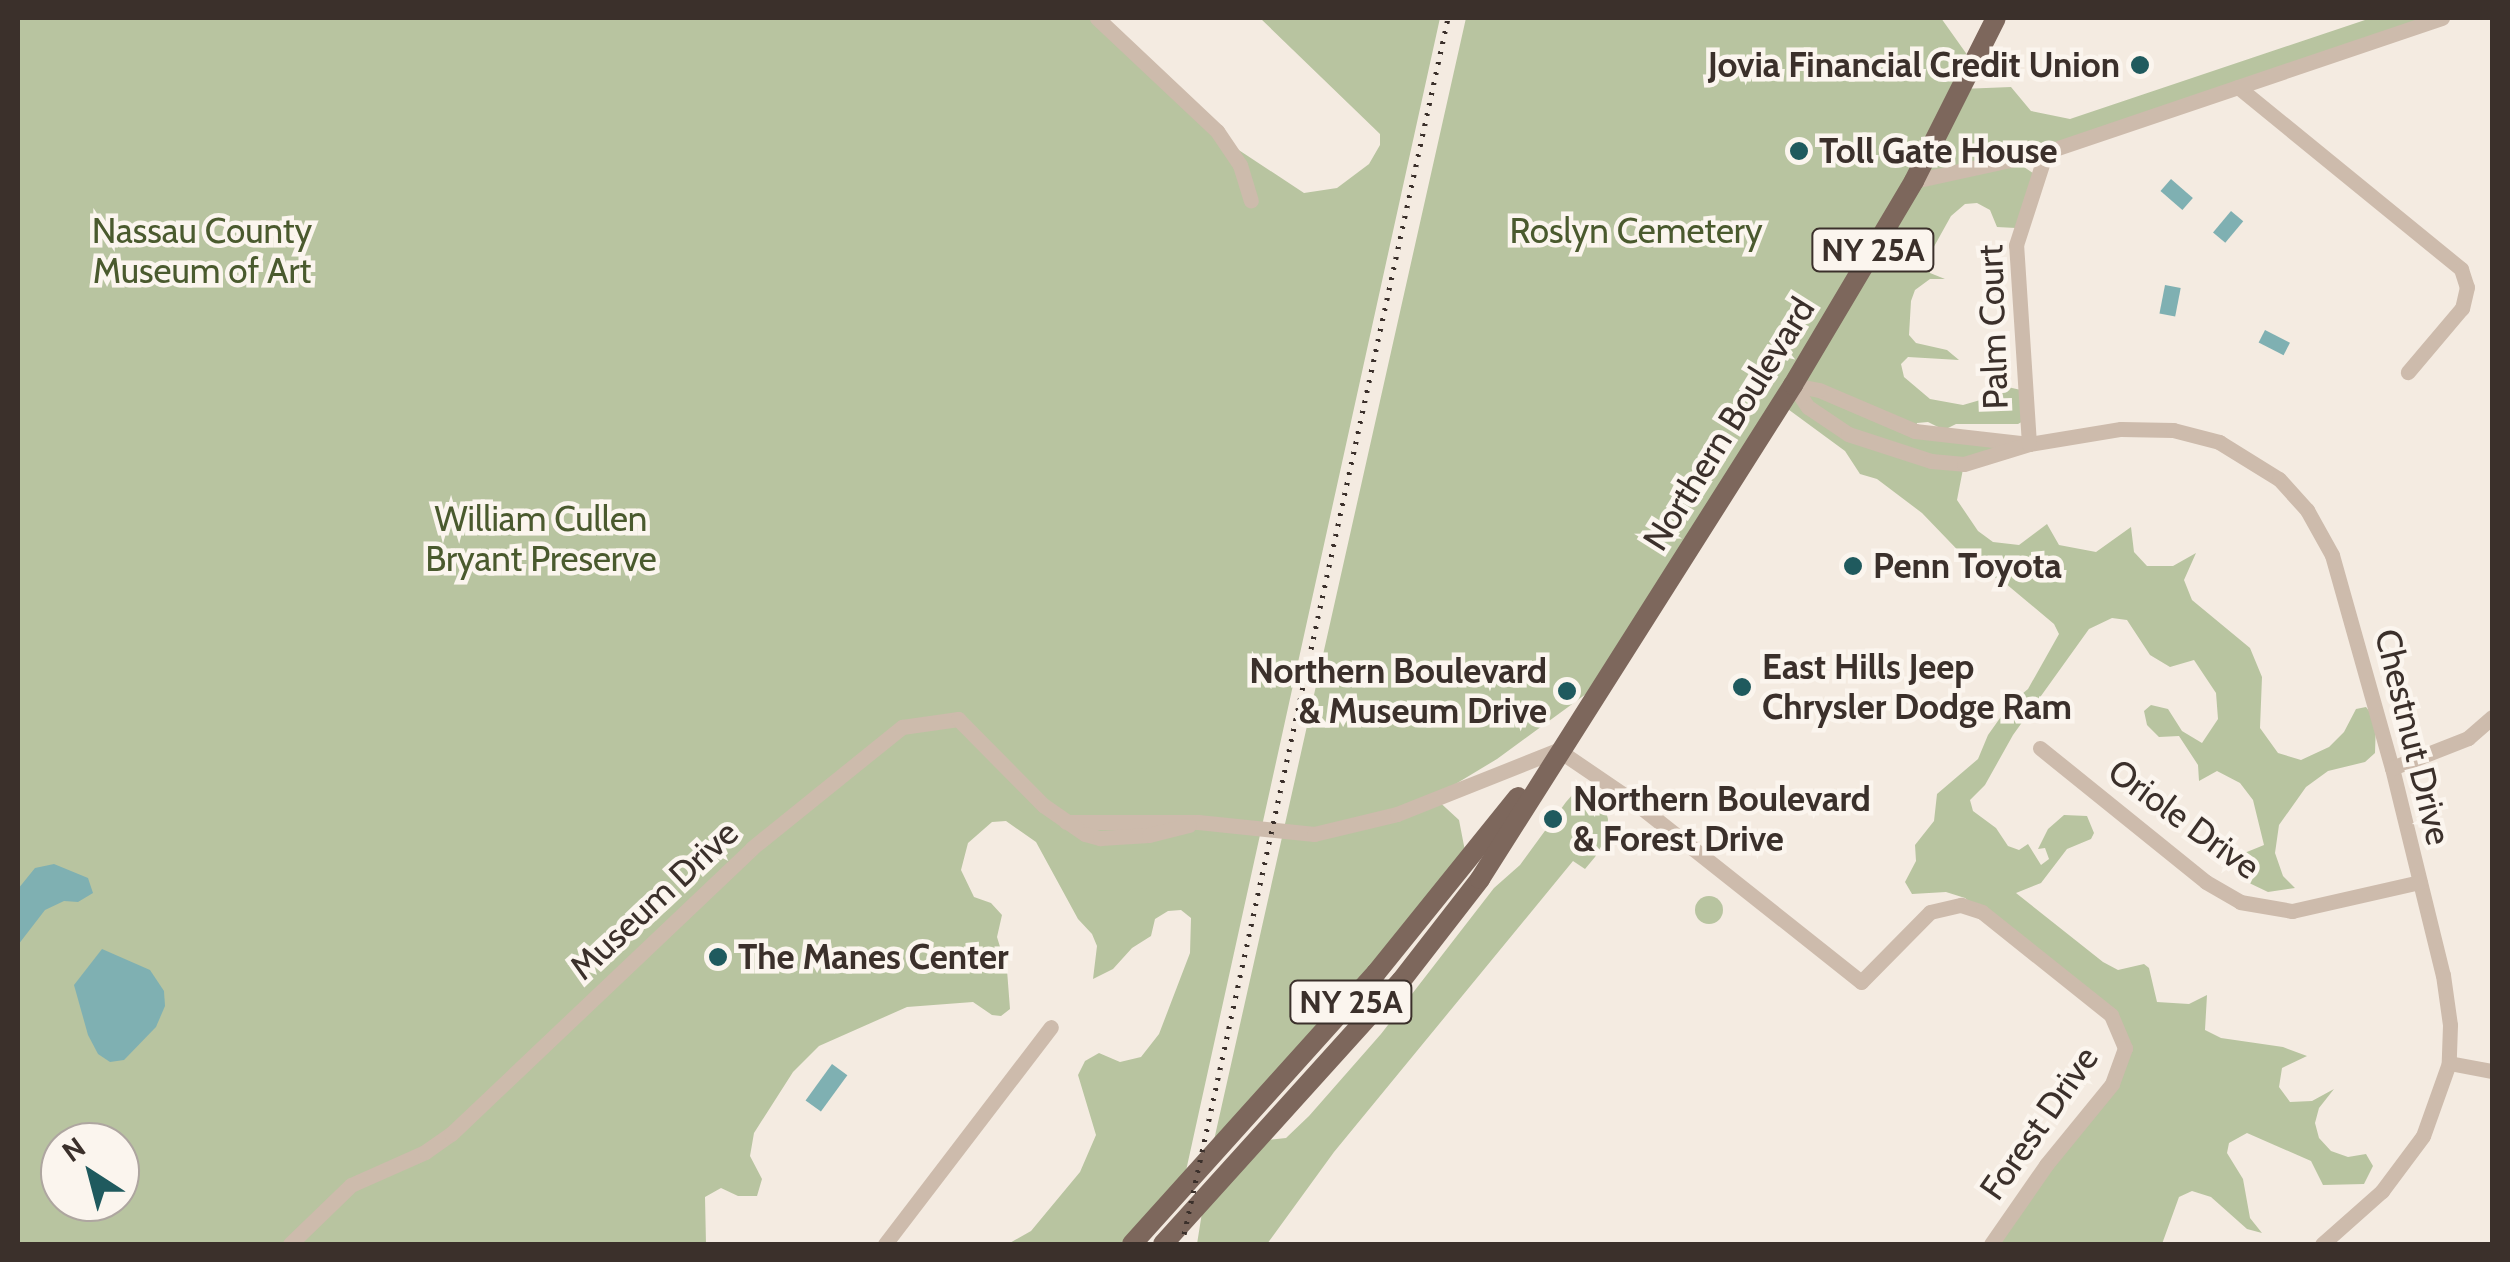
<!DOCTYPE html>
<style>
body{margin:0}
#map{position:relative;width:2510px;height:1262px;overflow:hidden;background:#f4ebe1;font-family:Cabin,sans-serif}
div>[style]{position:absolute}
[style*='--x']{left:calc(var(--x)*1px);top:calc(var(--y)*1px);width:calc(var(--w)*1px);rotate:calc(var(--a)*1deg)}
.green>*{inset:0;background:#b8c4a0}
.round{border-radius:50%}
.water>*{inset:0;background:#7fb0b2;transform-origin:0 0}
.minor>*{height:15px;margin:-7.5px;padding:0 7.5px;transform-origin:7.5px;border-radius:7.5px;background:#cdbbac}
.major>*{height:20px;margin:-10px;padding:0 10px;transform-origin:10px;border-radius:10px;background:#7d675c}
.rail>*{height:5px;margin-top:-2.5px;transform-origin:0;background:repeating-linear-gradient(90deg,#3b302b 0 2.5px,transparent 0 10.5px)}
.dots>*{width:28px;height:28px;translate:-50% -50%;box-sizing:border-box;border:5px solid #fbf5ee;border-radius:50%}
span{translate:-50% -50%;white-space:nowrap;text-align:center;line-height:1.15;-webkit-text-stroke:9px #fbf5ee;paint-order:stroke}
.shield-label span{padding:2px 8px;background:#fbf5ee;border:2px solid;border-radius:8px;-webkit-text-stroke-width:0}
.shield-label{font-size:32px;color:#3b302b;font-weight:700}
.poi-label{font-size:35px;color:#3b302b;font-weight:700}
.right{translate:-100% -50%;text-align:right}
.left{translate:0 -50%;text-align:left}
.park-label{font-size:35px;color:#4a5a2e}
.street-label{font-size:35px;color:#3b302b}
.frame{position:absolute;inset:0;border:20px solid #3b302b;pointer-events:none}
.north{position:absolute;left:40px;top:1122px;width:100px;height:100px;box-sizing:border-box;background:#fbf5ee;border:2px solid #aea6a0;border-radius:50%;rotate:324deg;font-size:28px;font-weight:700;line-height:40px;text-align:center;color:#3b302b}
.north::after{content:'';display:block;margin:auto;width:35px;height:45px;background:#1f5a5e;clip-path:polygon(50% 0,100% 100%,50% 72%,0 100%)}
</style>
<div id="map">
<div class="green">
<i style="clip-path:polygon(evenodd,18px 18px,1092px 18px,1213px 133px,1304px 193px,1337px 188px,1369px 164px,1380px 145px,1380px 134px,1260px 18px,1440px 18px,1182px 1189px,1132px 1244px,1008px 1244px,1031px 1231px,1080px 1172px,1096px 1135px,1078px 1075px,1085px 1061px,1099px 1053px,1120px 1062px,1141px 1057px,1159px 1034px,1190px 953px,1191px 918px,1181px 910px,1168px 911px,1155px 919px,1151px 936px,1132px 948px,1113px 969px,1093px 979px,1097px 946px,1092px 934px,1078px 919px,1036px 842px,1006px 821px,992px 822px,968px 843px,961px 870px,974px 897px,991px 903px,1002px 915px,997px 937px,1007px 970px,1010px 1009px,1001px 1016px,992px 1015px,973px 1002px,907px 1007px,819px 1046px,793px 1072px,754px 1133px,750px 1156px,762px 1179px,757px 1196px,738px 1196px,721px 1188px,705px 1197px,706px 1244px,18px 1244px,18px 18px,60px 1142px,120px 1142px,120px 1202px,60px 1202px,60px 1142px)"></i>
<i style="clip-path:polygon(1466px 18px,1941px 18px,1973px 63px,1961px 89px,2011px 87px,2031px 111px,2070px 119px,2371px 18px,2443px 18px,2004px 165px,2021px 165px,2036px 175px,2016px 228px,1997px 227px,1990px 210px,1977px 203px,1965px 204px,1951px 216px,1926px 261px,1930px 273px,1945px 279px,1930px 279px,1915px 290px,1911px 301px,1909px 335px,1916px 343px,1947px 350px,1959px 360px,1908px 357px,1901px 364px,1904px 377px,1930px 399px,1963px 405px,1994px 396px,2003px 386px,2021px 390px,2029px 418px,2018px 424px,1956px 424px,1944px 430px,1928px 422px,1917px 423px,1916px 430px,2029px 444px,1964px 464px,1957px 500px,1978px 531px,1993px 542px,2019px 545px,2047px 524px,2059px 545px,2096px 552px,2131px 527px,2134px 552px,2147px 566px,2173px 566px,2196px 553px,2184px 580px,2192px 600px,2250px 648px,2262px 677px,2260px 728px,2278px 753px,2301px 760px,2329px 747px,2344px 732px,2356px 709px,2366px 707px,2376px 720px,2375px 753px,2365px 762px,2328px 771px,2306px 787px,2279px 825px,2275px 853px,2283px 876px,2295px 888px,2268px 892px,2245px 881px,2236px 867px,2242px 854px,2264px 845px,2253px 800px,2240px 783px,2217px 771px,2199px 781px,2198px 765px,2179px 736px,2159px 737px,2147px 725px,2144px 711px,2151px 705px,2168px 709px,2182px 731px,2202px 743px,2218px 719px,2216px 693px,2194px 660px,2170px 667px,2150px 655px,2127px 620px,2112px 618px,2089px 629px,2013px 735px,1985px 785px,1970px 800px,1973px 811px,1996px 828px,2008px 846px,2019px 850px,2028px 844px,2041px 865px,2049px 859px,2045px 848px,2038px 849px,2048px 829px,2064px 815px,2087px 816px,2094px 833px,2091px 839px,2067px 849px,2041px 883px,2016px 893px,2103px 962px,2118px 970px,2144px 964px,2149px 968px,2157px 1002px,2189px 1004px,2207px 995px,2205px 1030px,2221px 1038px,2283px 1047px,2307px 1056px,2282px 1068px,2279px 1087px,2290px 1102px,2312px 1101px,2334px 1089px,2319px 1108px,2315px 1123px,2319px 1138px,2331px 1151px,2348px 1157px,2366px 1154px,2373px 1166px,2364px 1184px,2323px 1185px,2311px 1161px,2247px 1133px,2229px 1143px,2227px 1153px,2243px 1179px,2250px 1218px,2262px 1233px,2247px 1229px,2211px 1197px,2192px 1191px,2179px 1197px,2162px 1244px,1991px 1244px,2122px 1064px,2111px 1015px,1965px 898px,1946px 892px,1912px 894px,1905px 882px,1916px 861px,1915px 845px,1934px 821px,1937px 794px,1978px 759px,1988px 735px,2010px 704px,2028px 689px,2059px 634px,2054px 624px,2005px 583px,1973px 566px,1922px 513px,1877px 479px,1860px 474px,1845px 451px,1781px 404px,1601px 683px,1497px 759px,1434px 797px,1459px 820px,1466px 856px,1210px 1158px)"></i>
<i style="clip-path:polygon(1593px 793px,1603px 801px,1608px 819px,1607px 836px,1595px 857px,1585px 869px,1573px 861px,1334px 1152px,1267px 1244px,1197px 1244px,1204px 1200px,1258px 1141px,1286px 1138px,1309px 1116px,1381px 1034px,1494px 888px,1520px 865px,1566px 802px,1573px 794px)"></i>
<i class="round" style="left:1695px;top:896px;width:28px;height:28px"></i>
</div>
<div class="water">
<i style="left:2171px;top:179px;width:29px;height:16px;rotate:41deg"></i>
<i style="left:2231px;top:211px;width:16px;height:28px;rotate:40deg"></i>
<i style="left:2165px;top:285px;width:16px;height:29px;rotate:11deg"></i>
<i style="left:2265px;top:330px;width:28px;height:14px;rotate:27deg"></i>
<i style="clip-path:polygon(54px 864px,88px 878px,93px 893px,78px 902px,64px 901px,45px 910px,18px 945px,18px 889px,35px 868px)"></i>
<i style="clip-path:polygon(102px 949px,150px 970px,164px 991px,165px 1006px,156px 1027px,124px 1060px,110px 1062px,98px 1054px,88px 1035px,74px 985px)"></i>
<i style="left:832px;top:1064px;width:19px;height:45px;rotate:36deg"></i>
</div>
<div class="minor">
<i style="--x:1097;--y:18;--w:165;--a:43.3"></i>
<i style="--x:1217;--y:131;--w:41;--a:55.9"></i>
<i style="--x:1240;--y:165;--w:37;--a:73"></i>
<i style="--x:2238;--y:87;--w:288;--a:39.2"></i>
<i style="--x:2461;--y:269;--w:19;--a:72"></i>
<i style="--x:2467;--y:287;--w:22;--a:103"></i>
<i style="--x:2462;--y:308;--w:84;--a:130.2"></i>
<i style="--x:1914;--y:181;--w:135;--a:-12.4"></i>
<i style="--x:2046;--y:152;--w:418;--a:-18.7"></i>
<i style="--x:2029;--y:444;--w:115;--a:-173.5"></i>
<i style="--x:1915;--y:431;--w:104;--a:-156.9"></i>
<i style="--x:1819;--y:390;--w:26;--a:-169"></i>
<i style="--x:1793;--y:385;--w:27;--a:56"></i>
<i style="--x:1808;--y:407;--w:48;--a:34"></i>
<i style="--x:1848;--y:434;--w:87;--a:18"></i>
<i style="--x:1931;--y:461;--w:33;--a:5"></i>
<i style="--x:1964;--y:464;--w:68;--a:-17.1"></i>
<i style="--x:2029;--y:444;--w:93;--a:-9.3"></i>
<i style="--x:2121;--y:429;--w:52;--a:1.1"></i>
<i style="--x:2173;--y:430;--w:48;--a:14.6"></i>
<i style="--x:2219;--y:442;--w:70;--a:31.7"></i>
<i style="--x:2279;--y:479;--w:42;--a:47.9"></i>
<i style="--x:2307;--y:510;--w:51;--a:60.9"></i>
<i style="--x:2332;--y:555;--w:221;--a:74.3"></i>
<i style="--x:2392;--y:768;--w:213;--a:76.2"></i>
<i style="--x:2443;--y:975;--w:50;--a:82"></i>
<i style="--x:2450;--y:1025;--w:38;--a:92"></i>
<i style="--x:2449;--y:1063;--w:77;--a:109.6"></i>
<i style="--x:2423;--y:1136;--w:69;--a:126.7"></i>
<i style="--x:2382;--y:1191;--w:80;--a:138.5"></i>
<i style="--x:2029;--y:444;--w:199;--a:-93.7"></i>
<i style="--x:2016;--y:245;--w:98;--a:-72.1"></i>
<i style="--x:2040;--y:748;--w:213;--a:38.9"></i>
<i style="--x:2206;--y:882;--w:39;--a:30"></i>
<i style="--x:2240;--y:902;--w:53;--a:9.8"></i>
<i style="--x:2292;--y:911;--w:131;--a:-12.8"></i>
<i style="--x:2392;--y:768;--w:82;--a:-21.5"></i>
<i style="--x:2468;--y:738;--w:32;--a:-41"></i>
<i style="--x:1066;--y:822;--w:132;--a:0"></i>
<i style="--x:1198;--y:822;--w:117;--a:5.9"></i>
<i style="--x:1314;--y:834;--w:85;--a:-13.5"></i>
<i style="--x:1397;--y:814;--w:173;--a:-21.7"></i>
<i style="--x:1558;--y:750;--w:91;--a:34.2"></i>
<i style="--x:1633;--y:801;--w:291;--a:38.4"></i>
<i style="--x:1861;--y:982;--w:98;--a:-45.4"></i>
<i style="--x:1930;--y:912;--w:32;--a:-13"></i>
<i style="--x:1961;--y:905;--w:22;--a:18"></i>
<i style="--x:1982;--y:912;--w:165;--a:38.6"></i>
<i style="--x:2111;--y:1015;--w:36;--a:67"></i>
<i style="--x:2125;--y:1048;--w:38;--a:110"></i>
<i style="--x:2112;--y:1084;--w:104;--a:129.2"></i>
<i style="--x:2046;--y:1165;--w:96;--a:124.8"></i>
<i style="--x:2449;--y:1063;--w:44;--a:10.5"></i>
<i style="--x:290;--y:1244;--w:85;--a:-44"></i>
<i style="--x:351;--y:1185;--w:81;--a:-24"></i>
<i style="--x:425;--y:1152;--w:32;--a:-35"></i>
<i style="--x:451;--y:1134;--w:415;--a:-43.5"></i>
<i style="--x:752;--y:848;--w:193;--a:-38.9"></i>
<i style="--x:902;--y:727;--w:57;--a:-8.1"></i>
<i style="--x:958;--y:719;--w:121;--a:45.3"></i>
<i style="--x:1043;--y:805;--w:51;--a:34.6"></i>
<i style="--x:1085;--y:834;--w:16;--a:15"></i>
<i style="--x:1100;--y:838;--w:49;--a:-3.5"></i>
<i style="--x:1149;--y:835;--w:41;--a:-14"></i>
<i style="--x:885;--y:1244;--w:273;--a:-52.6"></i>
</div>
<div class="major">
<i style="--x:1132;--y:1244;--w:365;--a:-48"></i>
<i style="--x:1376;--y:973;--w:226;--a:-51.1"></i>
<i style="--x:1163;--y:1244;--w:355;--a:-47.9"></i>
<i style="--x:1401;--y:981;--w:129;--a:-52.2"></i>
<i style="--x:1480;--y:879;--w:585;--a:-57.64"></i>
<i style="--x:1793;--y:385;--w:237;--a:-59.3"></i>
<i style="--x:1914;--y:181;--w:182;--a:-63.3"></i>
</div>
<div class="rail">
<i style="--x:1182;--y:1244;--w:1255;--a:-77.76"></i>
</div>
<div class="dots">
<i style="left:2140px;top:65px;background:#1f5a5e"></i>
<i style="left:1799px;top:151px;background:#1f5a5e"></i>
<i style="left:1853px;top:566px;background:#1f5a5e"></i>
<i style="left:1742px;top:687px;background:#1f5a5e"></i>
<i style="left:1567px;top:691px;background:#1f5a5e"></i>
<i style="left:1553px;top:819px;background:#1f5a5e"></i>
<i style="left:718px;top:957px;background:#1f5a5e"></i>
</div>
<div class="shield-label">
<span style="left:1873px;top:250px">NY 25A</span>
<span style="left:1351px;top:1002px">NY 25A</span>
</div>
<div class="poi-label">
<span class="right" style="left:2120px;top:65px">Jovia Financial Credit Union</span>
<span class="left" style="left:1819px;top:151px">Toll Gate House</span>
<span class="left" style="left:1873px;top:566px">Penn Toyota</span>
<span class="left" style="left:1762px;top:687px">East Hills Jeep<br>Chrysler Dodge Ram</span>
<span class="right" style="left:1547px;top:691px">Northern Boulevard<br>&amp; Museum Drive</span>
<span class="left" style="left:1573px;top:819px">Northern Boulevard<br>&amp; Forest Drive</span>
<span class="left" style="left:738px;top:957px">The Manes Center</span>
</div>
<div class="park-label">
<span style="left:202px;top:251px">Nassau County<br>Museum of Art</span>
<span style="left:1636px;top:231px">Roslyn Cemetery</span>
<span style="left:541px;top:539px">William Cullen<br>Bryant Preserve</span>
</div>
<div class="street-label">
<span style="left:1993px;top:327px;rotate:-92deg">Palm Court</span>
<span style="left:1729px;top:424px;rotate:-58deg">Northern Boulevard</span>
<span style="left:2413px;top:737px;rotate:76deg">Chestnut Drive</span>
<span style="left:2184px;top:819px;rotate:36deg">Oriole Drive</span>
<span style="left:654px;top:900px;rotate:-43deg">Museum Drive</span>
<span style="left:2039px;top:1123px;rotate:-55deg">Forest Drive</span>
</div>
<div class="frame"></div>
<div class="north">N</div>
</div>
